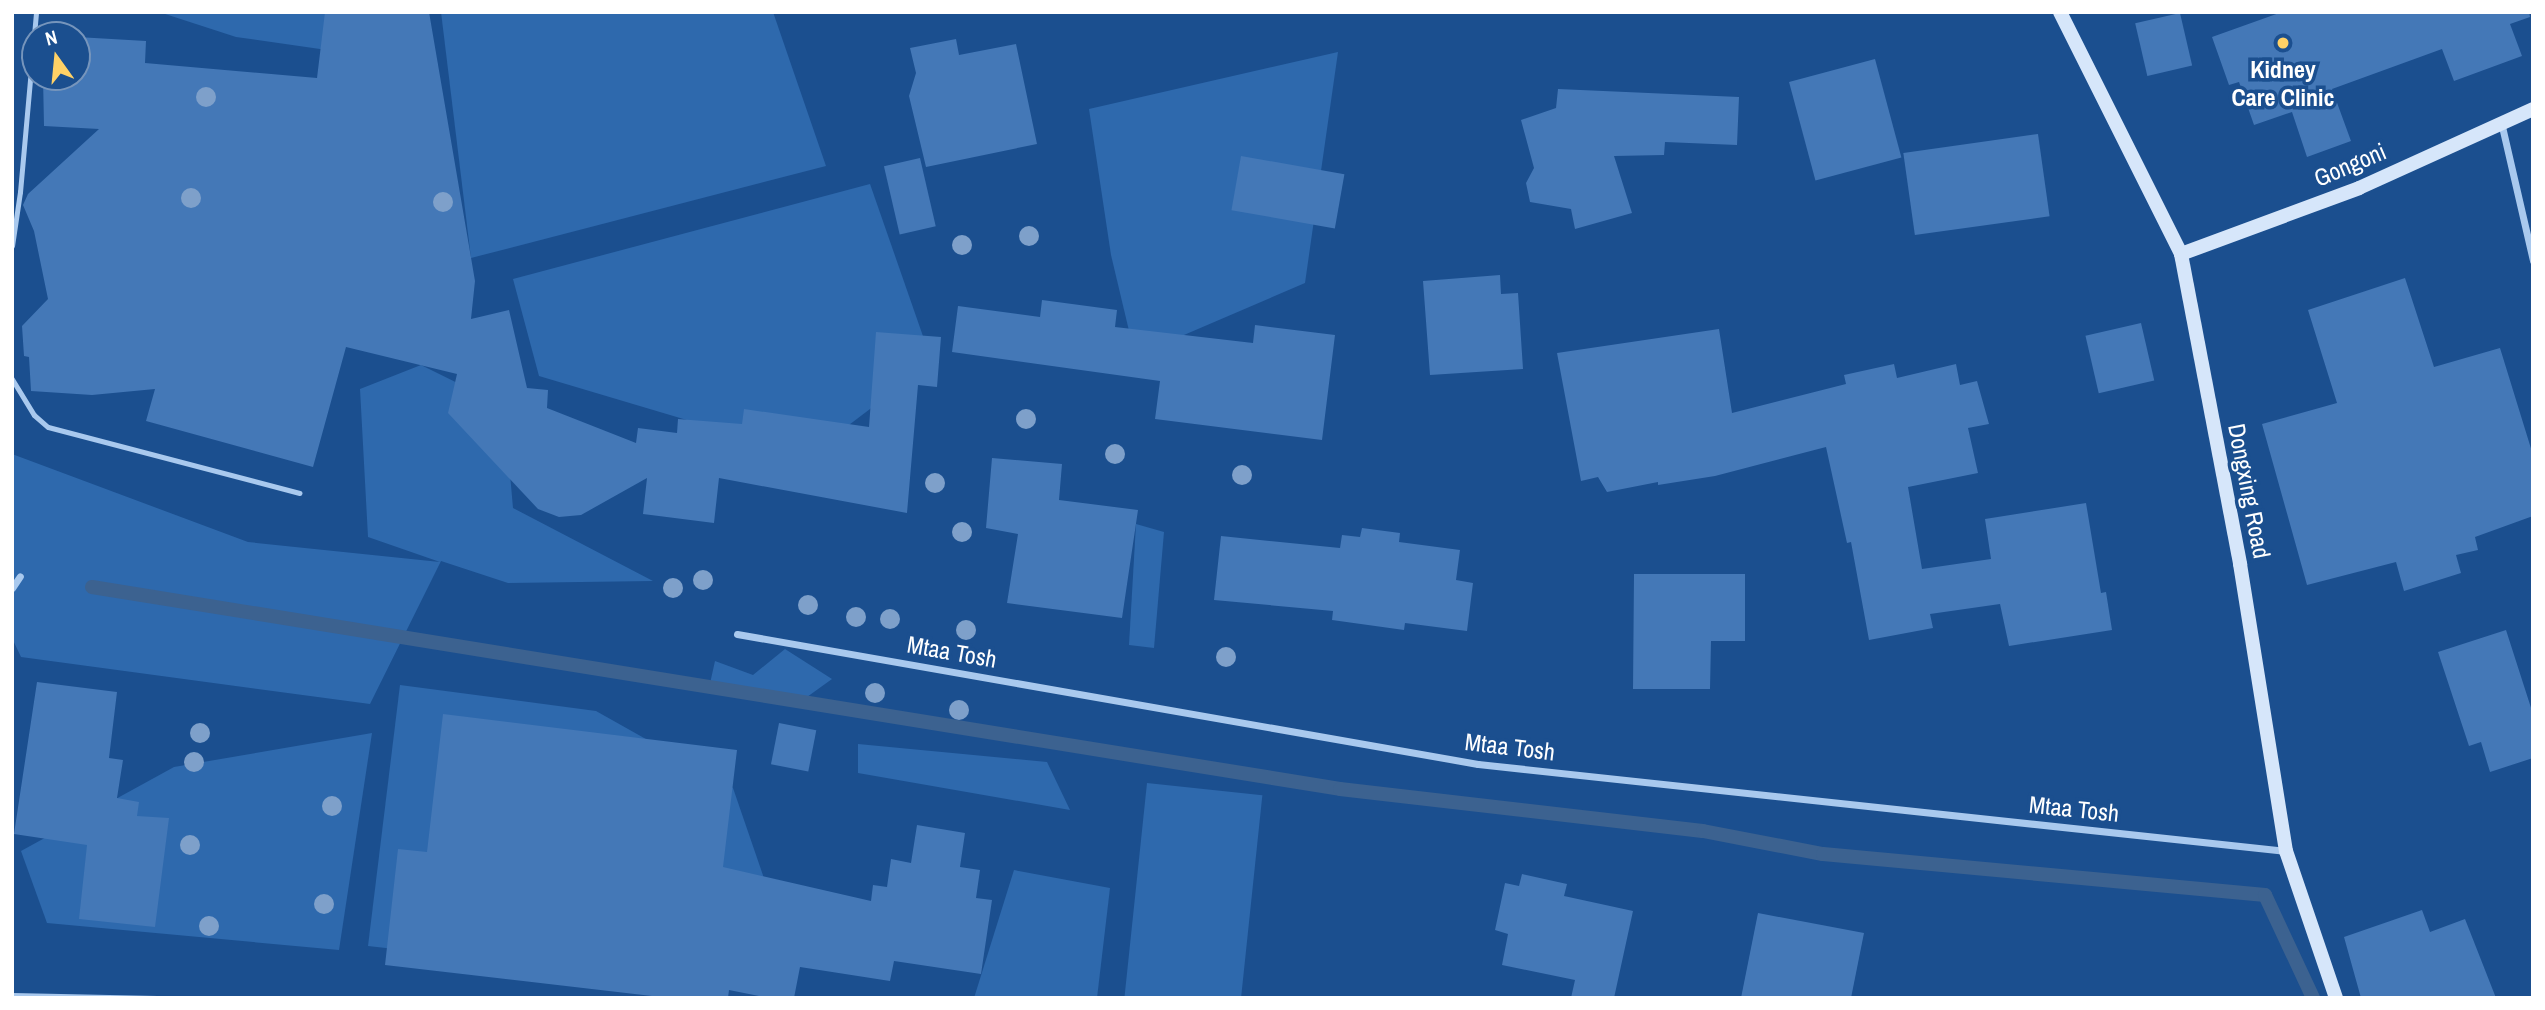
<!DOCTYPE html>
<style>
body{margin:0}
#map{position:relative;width:2545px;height:1010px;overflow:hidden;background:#1b4f8f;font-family:"Archivo Narrow",sans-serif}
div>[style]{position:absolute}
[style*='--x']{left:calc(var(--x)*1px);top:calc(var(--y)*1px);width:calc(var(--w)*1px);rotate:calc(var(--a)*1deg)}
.green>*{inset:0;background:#2e69ad;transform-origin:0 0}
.stream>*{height:14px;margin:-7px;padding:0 7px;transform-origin:7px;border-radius:7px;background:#3c6290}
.building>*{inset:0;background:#4478b7;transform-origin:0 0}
.lane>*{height:5px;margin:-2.5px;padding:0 2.5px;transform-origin:2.5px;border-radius:2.5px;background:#a9c9ee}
.street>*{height:7px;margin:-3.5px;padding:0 3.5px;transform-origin:3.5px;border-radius:3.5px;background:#a9c9ee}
.secondary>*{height:14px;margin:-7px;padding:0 7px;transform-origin:7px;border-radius:7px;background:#d6e6fa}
.trees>*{width:20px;height:20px;margin:-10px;border-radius:50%;background:#7ea0ca}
.dots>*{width:19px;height:19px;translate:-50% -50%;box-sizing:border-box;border:4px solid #1b4f8f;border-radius:50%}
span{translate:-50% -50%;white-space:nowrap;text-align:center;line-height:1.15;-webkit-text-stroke:7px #1b4f8f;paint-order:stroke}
.poi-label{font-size:24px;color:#fff;font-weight:700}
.street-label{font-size:24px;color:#fff}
.frame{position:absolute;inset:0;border:14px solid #fff;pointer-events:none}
.north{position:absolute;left:21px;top:21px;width:70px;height:70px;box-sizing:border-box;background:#1b4f8f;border:2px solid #7695bc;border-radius:50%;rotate:345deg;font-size:19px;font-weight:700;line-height:28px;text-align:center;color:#fff}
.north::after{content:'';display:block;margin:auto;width:24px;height:32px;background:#ffd166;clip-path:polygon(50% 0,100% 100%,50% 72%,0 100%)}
</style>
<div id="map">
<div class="green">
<i style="clip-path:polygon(159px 12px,425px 12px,438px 66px,236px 37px)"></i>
<i style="clip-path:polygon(441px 12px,773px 12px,826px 166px,471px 258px)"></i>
<i style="clip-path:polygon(1338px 52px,1305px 283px,1135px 356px,1111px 255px,1089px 109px)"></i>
<i style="clip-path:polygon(870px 184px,932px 362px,808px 456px,539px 376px,513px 279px)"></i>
<i style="clip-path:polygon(421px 365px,504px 406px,513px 508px,653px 581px,508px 583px,441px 561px,370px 704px,21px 657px,12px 638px,12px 454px,248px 542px,440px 562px,368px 537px,360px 389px)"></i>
<i style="clip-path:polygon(1136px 524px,1164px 532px,1154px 648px,1129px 645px)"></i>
<i style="clip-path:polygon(785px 649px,832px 679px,807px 697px,709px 688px,715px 661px,753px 675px)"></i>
<i style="clip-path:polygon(400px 685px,596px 711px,733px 788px,768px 890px,688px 982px,368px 946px)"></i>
<i style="clip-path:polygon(372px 733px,339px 950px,47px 923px,21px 851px,174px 767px)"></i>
<i style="clip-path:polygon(858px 744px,1047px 762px,1070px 810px,858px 773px)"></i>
<i style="left:1147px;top:783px;width:116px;height:217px;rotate:6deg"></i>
<i style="clip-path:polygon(1014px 870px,1110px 888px,1097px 998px,974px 998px)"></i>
</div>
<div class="stream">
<i style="--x:92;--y:587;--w:1264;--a:9.19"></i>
<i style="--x:1340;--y:789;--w:365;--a:6.6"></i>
<i style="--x:1703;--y:831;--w:122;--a:10.9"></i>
<i style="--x:1823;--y:854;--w:444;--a:5.3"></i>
<i style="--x:2265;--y:895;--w:114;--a:65"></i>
</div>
<div class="building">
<i style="clip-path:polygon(325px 12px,429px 12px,475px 281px,471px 319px,509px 310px,527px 388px,548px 390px,547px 408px,636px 443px,638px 428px,677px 433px,678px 419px,742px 424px,744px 409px,869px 427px,876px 332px,941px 337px,937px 387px,918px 385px,907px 513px,719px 478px,714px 523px,643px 514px,647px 478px,581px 515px,559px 517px,538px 509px,448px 413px,457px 374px,346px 347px,313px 467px,146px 421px,155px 389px,92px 395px,31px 391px,29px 357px,24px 356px,22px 326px,48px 299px,34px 231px,23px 205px,28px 194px,99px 129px,44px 126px,43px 77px,77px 77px,77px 37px,146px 41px,145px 63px,317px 78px)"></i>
<i style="clip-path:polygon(2282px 12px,2529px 12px,2530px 17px,2510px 24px,2522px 56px,2454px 81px,2442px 49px,2332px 89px,2351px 141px,2307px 157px,2292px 112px,2254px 125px,2239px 82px,2229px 85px,2212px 37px)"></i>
<i style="left:2180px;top:13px;width:54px;height:46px;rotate:77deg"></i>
<i style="clip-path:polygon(956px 39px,959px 55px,1016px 44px,1037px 144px,926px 167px,909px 96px,916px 73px,910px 48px)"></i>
<i style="left:1875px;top:59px;width:102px;height:89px;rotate:75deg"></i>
<i style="clip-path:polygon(1558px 89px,1739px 97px,1737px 145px,1665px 142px,1664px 155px,1614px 156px,1632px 213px,1575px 229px,1571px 209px,1530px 202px,1526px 183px,1534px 168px,1521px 120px,1556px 108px)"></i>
<i style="left:2038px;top:134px;width:83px;height:136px;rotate:82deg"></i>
<i style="left:1241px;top:156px;width:105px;height:55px;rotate:10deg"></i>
<i style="left:920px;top:158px;width:70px;height:37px;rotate:77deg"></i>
<i style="clip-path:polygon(1500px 275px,1501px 294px,1518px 293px,1523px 369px,1430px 375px,1423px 281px)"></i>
<i style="clip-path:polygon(2405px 278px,2434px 367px,2500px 348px,2533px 455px,2533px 516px,2475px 537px,2478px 550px,2456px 555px,2461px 573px,2404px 591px,2396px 562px,2307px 585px,2262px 424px,2337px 403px,2308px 310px)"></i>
<i style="clip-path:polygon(1042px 300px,1117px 310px,1115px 327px,1253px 343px,1255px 325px,1335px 335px,1322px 440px,1155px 419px,1160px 381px,952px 352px,958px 306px,1040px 317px)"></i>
<i style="left:2141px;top:323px;width:59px;height:57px;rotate:77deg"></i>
<i style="clip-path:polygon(1719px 329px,1732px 413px,1846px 384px,1844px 375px,1894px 364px,1897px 378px,1956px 364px,1960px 385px,1977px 381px,1989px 424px,1968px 428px,1978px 473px,1908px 487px,1922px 569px,1991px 559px,1985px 519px,2086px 503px,2101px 593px,2106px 592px,2112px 630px,2009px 646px,2000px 604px,1930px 614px,1933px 628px,1869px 640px,1851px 542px,1847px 543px,1826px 447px,1715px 476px,1658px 485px,1658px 482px,1607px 492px,1598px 477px,1581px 481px,1557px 353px)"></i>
<i style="clip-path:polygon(992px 458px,1062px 464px,1059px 500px,1138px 510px,1122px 618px,1007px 603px,1018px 534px,986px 528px)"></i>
<i style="clip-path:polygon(1362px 528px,1400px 533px,1399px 542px,1460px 550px,1456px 580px,1473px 583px,1467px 631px,1405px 623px,1404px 630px,1332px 620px,1333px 611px,1214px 600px,1221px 536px,1340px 548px,1342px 535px,1360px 537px)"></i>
<i style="clip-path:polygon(1634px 574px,1745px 574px,1745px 641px,1711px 641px,1710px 689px,1633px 689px)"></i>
<i style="clip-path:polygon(2506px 630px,2533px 714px,2533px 758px,2490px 772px,2481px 742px,2469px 746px,2438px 652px)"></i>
<i style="clip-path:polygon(37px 682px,117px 692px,109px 758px,123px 760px,117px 798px,139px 802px,137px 816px,169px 818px,155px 927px,79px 919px,87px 845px,14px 834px)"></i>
<i style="clip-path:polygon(443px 714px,737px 750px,723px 867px,871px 901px,873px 885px,887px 887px,891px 859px,911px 863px,917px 825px,965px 833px,960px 867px,980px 870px,976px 898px,992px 900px,981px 974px,894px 961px,890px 981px,800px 967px,794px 998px,769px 998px,729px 990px,728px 998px,669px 998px,385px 965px,398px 849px,427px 852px)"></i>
<i style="left:779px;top:723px;width:38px;height:42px;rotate:11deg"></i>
<i style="clip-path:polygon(1522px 874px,1567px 884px,1564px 896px,1633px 911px,1614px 998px,1571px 998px,1575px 980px,1502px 965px,1508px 934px,1495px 930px,1505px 883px,1519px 886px)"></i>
<i style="clip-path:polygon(2422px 910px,2430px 932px,2465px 919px,2496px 998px,2361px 998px,2344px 937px)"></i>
<i style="clip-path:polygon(1758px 913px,1864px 933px,1851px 998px,1741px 998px)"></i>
</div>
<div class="lane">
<i style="--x:12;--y:246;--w:55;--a:-81.6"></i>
<i style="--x:20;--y:192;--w:181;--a:-84.9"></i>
<i style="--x:12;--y:379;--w:42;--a:58.6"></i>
<i style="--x:34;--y:415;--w:18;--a:41"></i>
<i style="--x:48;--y:427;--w:260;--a:14.7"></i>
<i style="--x:12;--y:995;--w:145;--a:1.2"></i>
</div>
<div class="street">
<i style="--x:2501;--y:122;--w:143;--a:77"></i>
<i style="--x:12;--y:588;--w:14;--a:-56"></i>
<i style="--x:737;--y:634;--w:752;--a:9.95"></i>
<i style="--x:1478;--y:764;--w:813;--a:6.15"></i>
</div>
<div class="secondary">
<i style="--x:2060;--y:12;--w:271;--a:63.4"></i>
<i style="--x:2181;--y:254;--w:316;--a:79.2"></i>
<i style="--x:2240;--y:564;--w:291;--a:80.9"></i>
<i style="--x:2286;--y:851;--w:155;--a:71.2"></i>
<i style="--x:2181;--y:254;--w:190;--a:-20.3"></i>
<i style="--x:2359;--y:188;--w:191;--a:-24.4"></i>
</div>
<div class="trees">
<i style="left:206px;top:97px"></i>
<i style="left:191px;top:198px"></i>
<i style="left:443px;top:202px"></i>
<i style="left:1029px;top:236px"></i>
<i style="left:962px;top:245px"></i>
<i style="left:1026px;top:419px"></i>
<i style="left:1115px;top:454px"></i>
<i style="left:1242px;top:475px"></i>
<i style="left:935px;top:483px"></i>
<i style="left:962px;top:532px"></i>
<i style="left:703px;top:580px"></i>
<i style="left:673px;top:588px"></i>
<i style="left:808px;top:605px"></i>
<i style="left:856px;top:617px"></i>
<i style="left:890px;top:619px"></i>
<i style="left:966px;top:630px"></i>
<i style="left:1226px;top:657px"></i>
<i style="left:875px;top:693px"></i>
<i style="left:959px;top:710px"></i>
<i style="left:200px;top:733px"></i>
<i style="left:194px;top:762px"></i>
<i style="left:332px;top:806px"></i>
<i style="left:190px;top:845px"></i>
<i style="left:324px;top:904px"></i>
<i style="left:209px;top:926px"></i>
</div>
<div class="dots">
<i style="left:2283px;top:43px;background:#ffd166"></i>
</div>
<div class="poi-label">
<span style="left:2283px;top:84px">Kidney<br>Care Clinic</span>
</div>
<div class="street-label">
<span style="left:2350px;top:165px;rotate:-23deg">Gongoni</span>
<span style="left:2249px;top:491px;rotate:79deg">Dongxing Road</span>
<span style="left:952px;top:652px;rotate:10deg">Mtaa Tosh</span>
<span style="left:1510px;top:747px;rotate:7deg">Mtaa Tosh</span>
<span style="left:2074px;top:809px;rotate:6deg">Mtaa Tosh</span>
</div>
<div class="frame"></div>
<div class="north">N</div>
</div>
